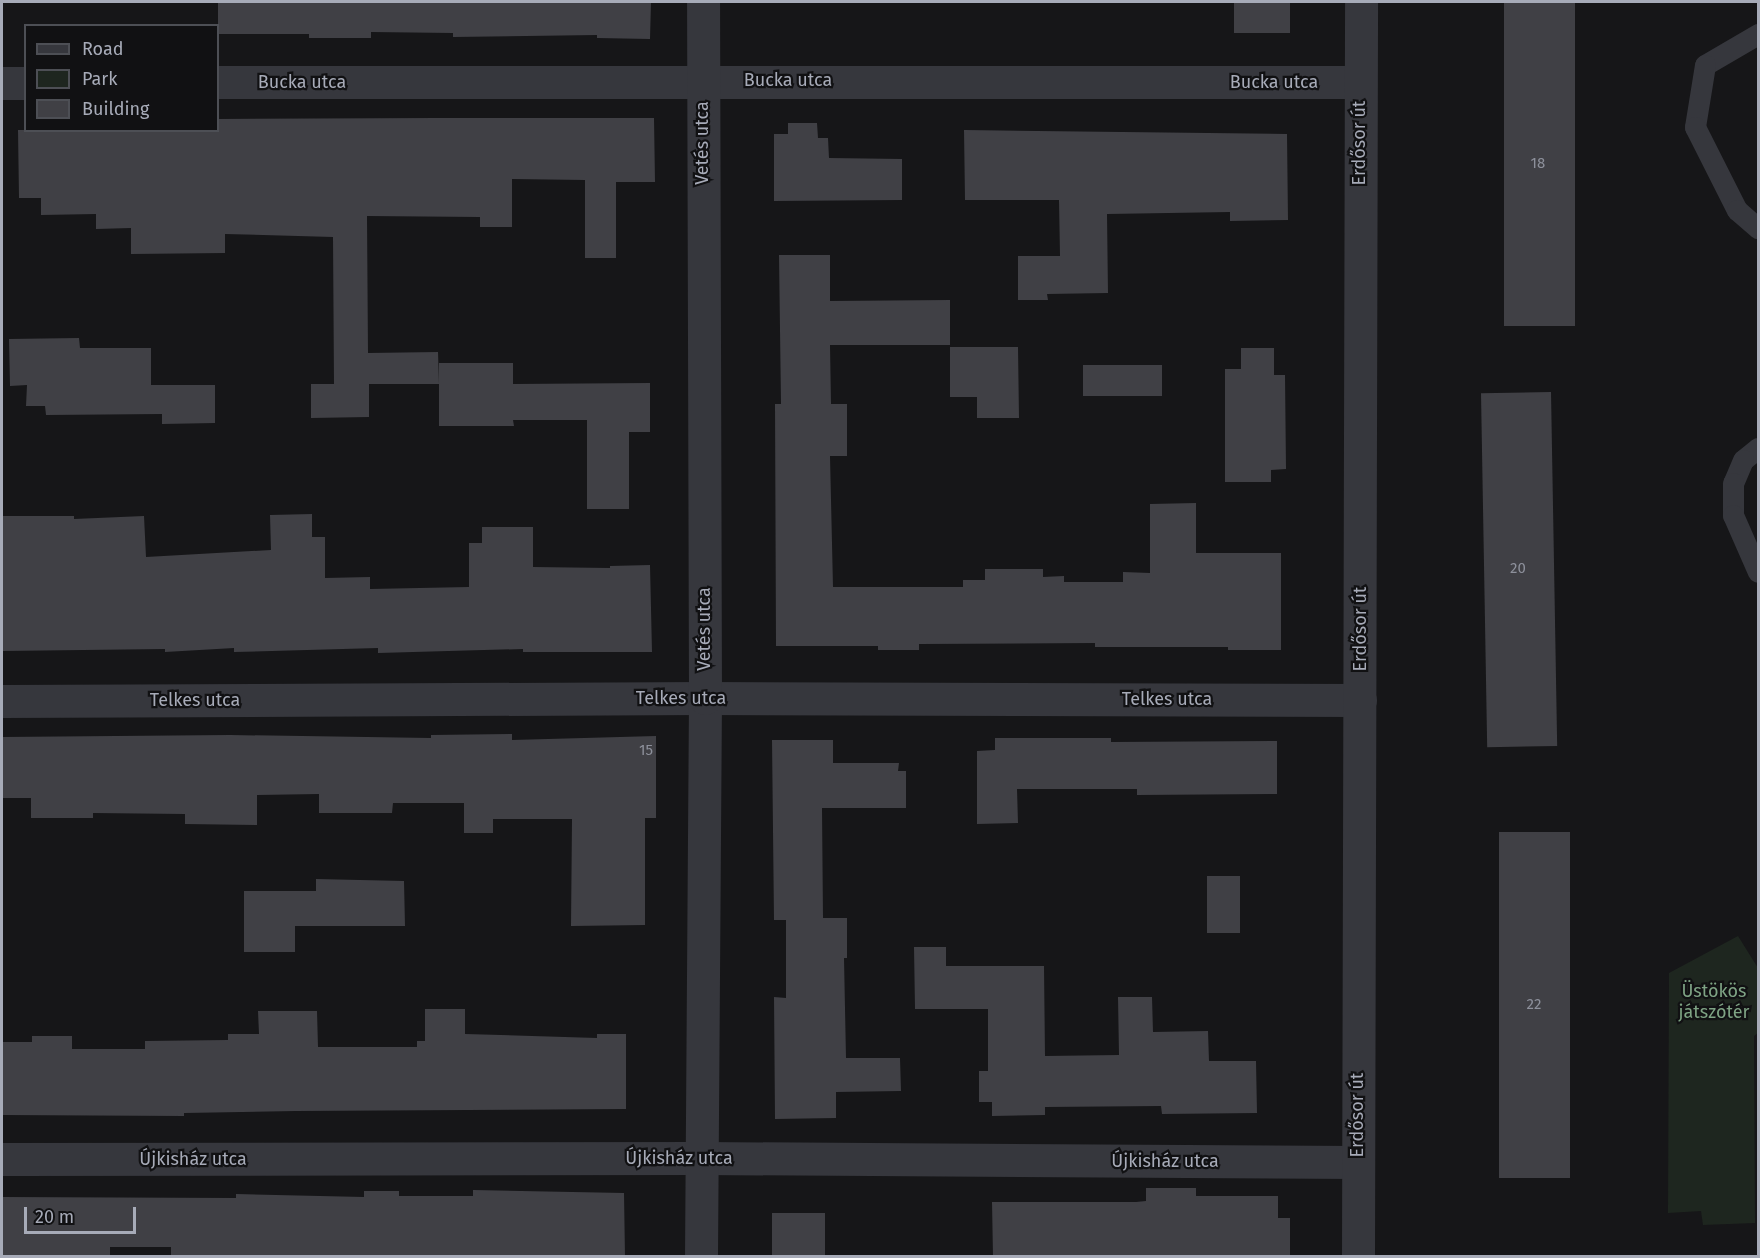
<!DOCTYPE html>
<meta charset="utf-8">
<style>
body{margin:0}
#map{position:relative;width:1760px;height:1258px;overflow:hidden;background:#161618;font-family:"Fira Sans",sans-serif}
div>[style]{position:absolute}
[style*='--x']{left:calc(var(--x)*1px);top:calc(var(--y)*1px);width:calc(var(--w)*1px);rotate:calc(var(--a)*1deg)}
.green>*{inset:0;background:#1e261f}
.building>*{inset:0;background:#404045;transform-origin:0 0}
.service>*{height:21px;margin:-10.5px;padding:0 10.5px;transform-origin:10.5px;border-radius:10.5px;background:#36373d}
.minor>*{height:33px;margin:-16.5px;padding:0 16.5px;transform-origin:16.5px;border-radius:16.5px;background:#36373d}
span{translate:-50% -50%;white-space:nowrap;text-align:center;line-height:1.15;-webkit-text-stroke:4.5px #111113;paint-order:stroke}
.number-label{font-size:15px;color:#8d909b}
.number-label span{-webkit-text-stroke-width:0}
.street-label{font-size:18px;color:#a7abb8}
.park-label{font-size:18px;color:#7ea384}
.frame{position:absolute;inset:0;border:3px solid #a7abb8;pointer-events:none}
.legend{position:absolute;left:24px;top:24px;width:195px;height:108px;box-sizing:border-box;background:#111113;border:2px solid #4d4f55;margin:0;padding:8px 10px;list-style:none;font-size:18px;color:#a7abb8}
.legend li{display:flex;align-items:center;gap:12px;height:30px}
.legend b{width:30px;border:2px solid #4d4f55}
.scale{position:absolute;left:24px;top:1207px;width:112px;height:27px;box-sizing:border-box;border:3px solid #a7abb8;border-top:0;padding-left:8px;font-size:18px;line-height:21px;white-space:nowrap;color:#a7abb8;-webkit-text-stroke:4px #111113;paint-order:stroke}
</style>
<div id="map">
<div class="green">
<i style="clip-path:polygon(1738px 936px,1758px 968px,1758px 1033px,1754px 1036px,1755px 1223px,1703px 1225px,1701px 1211px,1668px 1213px,1669px 973px)"></i>
</div>
<div class="building">
<i style="clip-path:polygon(218px 2px,651px 2px,650px 39px,597px 38px,597px 35px,453px 37px,453px 33px,371px 32px,371px 38px,309px 38px,309px 34px,218px 34px)"></i>
<i style="left:1234px;top:2px;width:56px;height:31px"></i>
<i style="left:1504px;top:2px;width:71px;height:324px"></i>
<i style="clip-path:polygon(437px 118px,654px 118px,655px 182px,616px 182px,616px 258px,585px 258px,585px 180px,512px 179px,512px 227px,480px 227px,480px 217px,367px 216px,368px 353px,438px 352px,439px 384px,369px 384px,369px 417px,311px 418px,311px 384px,334px 384px,333px 237px,225px 234px,225px 253px,131px 254px,131px 228px,96px 229px,96px 214px,41px 215px,41px 198px,19px 198px,18px 130px,218px 130px,218px 119px)"></i>
<i style="clip-path:polygon(788px 123px,817px 123px,818px 138px,828px 138px,829px 158px,902px 159px,902px 200px,774px 201px,774px 134px,788px 134px)"></i>
<i style="clip-path:polygon(964px 130px,1287px 134px,1288px 220px,1230px 221px,1230px 212px,1107px 214px,1108px 293px,1047px 294px,1048px 300px,1018px 300px,1018px 256px,1060px 256px,1059px 200px,965px 200px)"></i>
<i style="clip-path:polygon(779px 255px,830px 255px,830px 301px,950px 300px,950px 345px,830px 345px,831px 404px,847px 404px,847px 456px,830px 456px,833px 587px,963px 587px,963px 580px,985px 580px,985px 569px,1043px 569px,1043px 577px,1064px 576px,1064px 582px,1123px 582px,1123px 572px,1150px 573px,1150px 504px,1196px 503px,1196px 553px,1281px 553px,1281px 650px,1228px 650px,1228px 647px,1095px 647px,1095px 643px,919px 644px,919px 650px,878px 650px,878px 646px,776px 646px,775px 404px,781px 404px)"></i>
<i style="clip-path:polygon(79px 338px,80px 348px,151px 348px,151px 385px,215px 385px,215px 423px,162px 424px,162px 414px,46px 415px,45px 406px,26px 406px,27px 385px,10px 386px,9px 339px)"></i>
<i style="clip-path:polygon(950px 347px,1018px 347px,1019px 418px,977px 418px,977px 397px,950px 397px)"></i>
<i style="clip-path:polygon(1241px 348px,1274px 348px,1274px 375px,1285px 375px,1286px 469px,1271px 470px,1271px 482px,1225px 482px,1225px 369px,1241px 369px)"></i>
<i style="clip-path:polygon(439px 363px,513px 363px,513px 384px,650px 383px,650px 432px,629px 432px,629px 509px,587px 509px,587px 420px,513px 420px,514px 426px,439px 426px)"></i>
<i style="left:1083px;top:365px;width:79px;height:31px"></i>
<i style="left:1551px;top:392px;width:354px;height:70px;rotate:89deg"></i>
<i style="clip-path:polygon(312px 514px,312px 537px,325px 537px,325px 578px,370px 577px,370px 589px,469px 587px,469px 543px,482px 543px,482px 527px,533px 527px,533px 567px,610px 568px,610px 566px,650px 565px,652px 652px,523px 652px,523px 649px,378px 653px,378px 648px,234px 652px,234px 648px,165px 652px,165px 649px,2px 651px,2px 516px,74px 516px,74px 519px,144px 516px,146px 557px,271px 550px,270px 515px)"></i>
<i style="clip-path:polygon(512px 734px,512px 740px,656px 736px,656px 818px,645px 818px,645px 925px,571px 926px,572px 819px,493px 819px,493px 833px,464px 833px,464px 803px,393px 803px,392px 813px,319px 813px,319px 794px,257px 795px,257px 825px,185px 824px,185px 814px,93px 813px,93px 818px,31px 818px,31px 798px,2px 798px,2px 737px,230px 735px,431px 738px,431px 735px)"></i>
<i style="clip-path:polygon(995px 738px,1111px 738px,1111px 742px,1277px 741px,1277px 794px,1137px 795px,1137px 789px,1017px 789px,1018px 823px,977px 824px,977px 751px,995px 750px)"></i>
<i style="clip-path:polygon(772px 740px,833px 740px,833px 763px,899px 763px,898px 771px,906px 771px,906px 808px,822px 808px,823px 918px,847px 918px,847px 958px,844px 958px,846px 1058px,900px 1058px,901px 1091px,836px 1092px,836px 1118px,775px 1119px,774px 997px,786px 998px,786px 920px,774px 920px)"></i>
<i style="left:1499px;top:832px;width:71px;height:346px"></i>
<i style="left:1207px;top:876px;width:33px;height:57px"></i>
<i style="clip-path:polygon(316px 879px,404px 881px,405px 926px,295px 926px,295px 952px,244px 952px,244px 891px,316px 891px)"></i>
<i style="clip-path:polygon(914px 947px,946px 947px,946px 966px,1044px 966px,1045px 1056px,1119px 1055px,1118px 997px,1152px 997px,1153px 1032px,1208px 1031px,1209px 1061px,1256px 1061px,1257px 1113px,1162px 1114px,1161px 1106px,1045px 1107px,1045px 1115px,992px 1116px,992px 1102px,979px 1102px,979px 1071px,988px 1071px,988px 1009px,915px 1009px)"></i>
<i style="clip-path:polygon(425px 1009px,465px 1009px,465px 1034px,597px 1038px,597px 1034px,626px 1034px,626px 1109px,296px 1111px,184px 1113px,184px 1116px,2px 1115px,2px 1042px,32px 1042px,32px 1036px,72px 1036px,72px 1049px,145px 1049px,145px 1041px,228px 1040px,228px 1034px,259px 1034px,258px 1011px,317px 1011px,318px 1047px,417px 1047px,417px 1041px,425px 1041px)"></i>
<i style="clip-path:polygon(1146px 1188px,1196px 1188px,1196px 1196px,1278px 1196px,1278px 1218px,1290px 1218px,1290px 1257px,993px 1257px,992px 1202px,1136px 1202px,1146px 1201px)"></i>
<i style="clip-path:polygon(473px 1190px,624px 1193px,625px 1257px,171px 1257px,171px 1247px,110px 1247px,110px 1257px,2px 1257px,2px 1197px,236px 1198px,236px 1194px,364px 1197px,364px 1191px,399px 1191px,399px 1196px,473px 1196px)"></i>
<i style="left:825px;top:1213px;width:44px;height:53px;rotate:90deg"></i>
</div>
<div class="service">
<i style="--x:1758;--y:34;--w:61;--a:149.7"></i>
<i style="--x:1705;--y:65;--w:63;--a:99.2"></i>
<i style="--x:1695;--y:127;--w:93;--a:63.2"></i>
<i style="--x:1737;--y:210;--w:28;--a:41"></i>
<i style="--x:1758;--y:448;--w:19;--a:141"></i>
<i style="--x:1743;--y:460;--w:25;--a:113"></i>
<i style="--x:1733;--y:483;--w:32;--a:90"></i>
<i style="--x:1733;--y:515;--w:62;--a:66.3"></i>
</div>
<div class="minor">
<i style="--x:218;--y:82;--w:1141;--a:0"></i>
<i style="--x:2;--y:83;--w:24;--a:0"></i>
<i style="--x:2;--y:701;--w:703;--a:-0.24"></i>
<i style="--x:705;--y:698;--w:655;--a:0.17"></i>
<i style="--x:2;--y:1159;--w:700;--a:-0.08"></i>
<i style="--x:702;--y:1158;--w:655;--a:0.35"></i>
<i style="--x:701;--y:1256;--w:558;--a:-89.59"></i>
<i style="--x:705;--y:698;--w:696;--a:-90.16"></i>
<i style="--x:1358;--y:1256;--w:1254;--a:-89.86"></i>
</div>
<div class="number-label">
<span style="left:1538px;top:164px">18</span>
<span style="left:1518px;top:569px">20</span>
<span style="left:646px;top:751px">15</span>
<span style="left:1534px;top:1005px">22</span>
</div>
<div class="street-label">
<span style="left:788px;top:80px">Bucka utca</span>
<span style="left:302px;top:82px">Bucka utca</span>
<span style="left:1274px;top:82px">Bucka utca</span>
<span style="left:702px;top:143px;rotate:-90deg">Vetés utca</span>
<span style="left:1359px;top:143px;rotate:-90deg">Erdősor út</span>
<span style="left:704px;top:629px;rotate:-90deg">Vetés utca</span>
<span style="left:1360px;top:629px;rotate:-90deg">Erdősor út</span>
<span style="left:681px;top:698px">Telkes utca</span>
<span style="left:1167px;top:699px">Telkes utca</span>
<span style="left:195px;top:700px">Telkes utca</span>
<span style="left:1357px;top:1115px;rotate:-90deg">Erdősor út</span>
<span style="left:679px;top:1158px">Újkisház utca</span>
<span style="left:193px;top:1159px">Újkisház utca</span>
<span style="left:1165px;top:1161px">Újkisház utca</span>
</div>
<div class="park-label">
<span style="left:1714px;top:1002px">Üstökös<br>játszótér</span>
</div>
<div class="frame"></div>
<ul class="legend">
<li><b style="height:8px;background:#36373d"></b>Road</li>
<li><b style="height:16px;background:#1e261f"></b>Park</li>
<li><b style="height:16px;background:#404045"></b>Building</li>
</ul>
<div class="scale">20 m</div>
</div>
